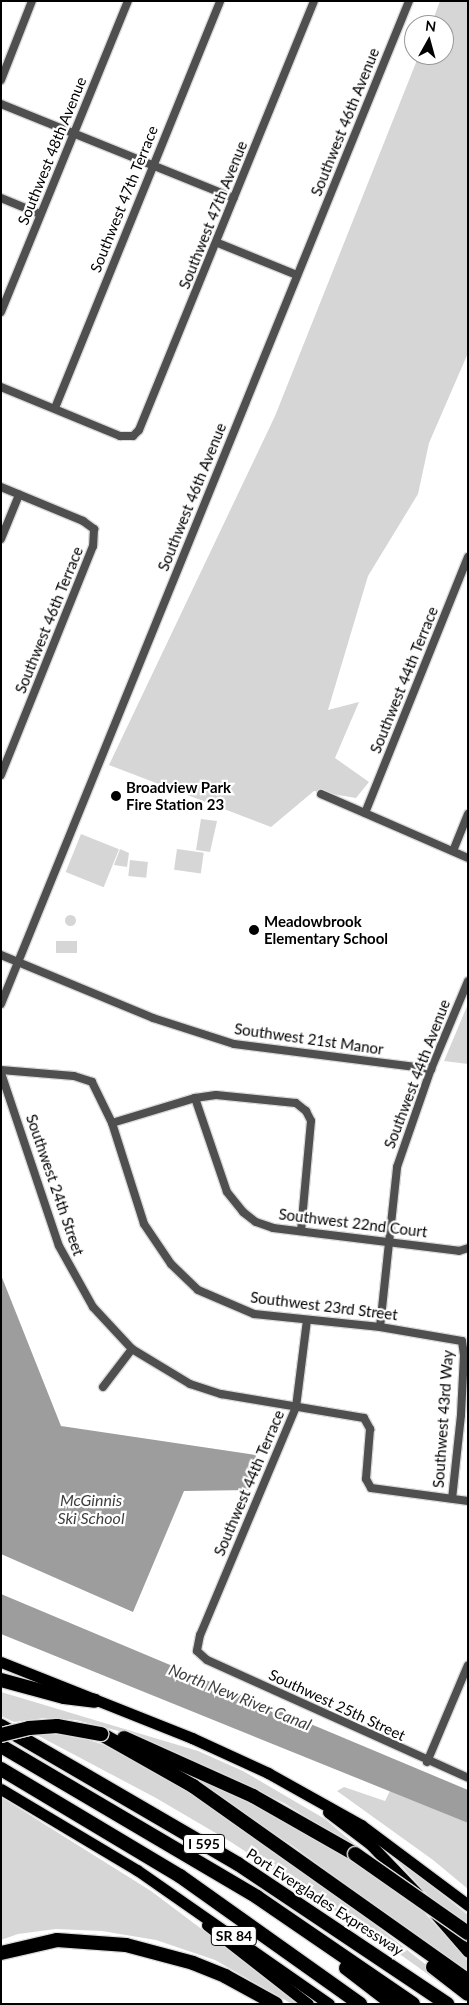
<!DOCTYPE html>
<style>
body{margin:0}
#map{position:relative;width:469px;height:2005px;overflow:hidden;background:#fff;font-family:Lato,sans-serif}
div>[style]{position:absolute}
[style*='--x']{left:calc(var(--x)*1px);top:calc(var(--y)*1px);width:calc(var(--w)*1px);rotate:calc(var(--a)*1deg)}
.green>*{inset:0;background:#d6d6d6;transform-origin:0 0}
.round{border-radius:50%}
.water>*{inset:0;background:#9d9d9d}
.roads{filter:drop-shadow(1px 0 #dbdbdb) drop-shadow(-1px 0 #dbdbdb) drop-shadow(0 1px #dbdbdb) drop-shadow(0 -1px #dbdbdb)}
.minor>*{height:8px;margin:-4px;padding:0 4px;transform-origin:4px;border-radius:4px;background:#4f4f4f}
.primary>*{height:11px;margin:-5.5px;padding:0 5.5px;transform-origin:5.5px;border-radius:5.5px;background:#000}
.motorway>*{height:14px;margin:-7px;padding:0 7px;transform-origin:7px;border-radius:7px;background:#000}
.bridges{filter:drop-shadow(1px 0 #dbdbdb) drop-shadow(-1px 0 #dbdbdb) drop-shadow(0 1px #dbdbdb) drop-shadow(0 -1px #dbdbdb)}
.motorway-bridge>*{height:14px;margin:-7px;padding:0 7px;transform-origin:7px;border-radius:7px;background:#000}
.dots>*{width:14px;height:14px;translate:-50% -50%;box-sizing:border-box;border:2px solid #fff;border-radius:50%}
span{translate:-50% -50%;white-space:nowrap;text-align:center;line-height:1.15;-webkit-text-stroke:4.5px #fff;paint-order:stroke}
.shield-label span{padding:1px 4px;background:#fff;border:1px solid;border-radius:4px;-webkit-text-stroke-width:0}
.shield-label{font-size:14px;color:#000;font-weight:700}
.street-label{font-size:15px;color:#000}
.poi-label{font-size:15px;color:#000;font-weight:700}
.left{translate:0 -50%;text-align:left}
.water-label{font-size:16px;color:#3e3e3e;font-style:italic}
.frame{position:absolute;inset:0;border:2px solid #000;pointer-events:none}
.north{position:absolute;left:404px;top:15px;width:50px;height:50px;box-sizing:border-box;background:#fff;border:1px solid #999;border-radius:50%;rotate:7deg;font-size:14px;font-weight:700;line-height:20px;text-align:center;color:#000}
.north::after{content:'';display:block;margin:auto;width:18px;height:22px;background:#000;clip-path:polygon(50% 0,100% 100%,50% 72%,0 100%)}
</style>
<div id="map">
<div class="green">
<i style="clip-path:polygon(440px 1px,468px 1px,468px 353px,429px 443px,418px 494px,368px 576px,328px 710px,359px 702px,335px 758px,369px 782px,356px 798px,314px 791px,271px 827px,109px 765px,275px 416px,419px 55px,444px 55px,444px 25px,431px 25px)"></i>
<i style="clip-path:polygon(201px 819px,217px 821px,210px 852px,196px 850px)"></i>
<i style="left:81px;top:834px;width:41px;height:41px;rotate:22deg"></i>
<i style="clip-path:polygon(120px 849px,129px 853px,127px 867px,114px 865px)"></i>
<i style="left:177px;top:849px;width:27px;height:21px;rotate:8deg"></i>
<i style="left:130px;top:860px;width:18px;height:16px;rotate:6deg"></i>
<i class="round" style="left:64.5px;top:914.5px;width:11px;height:11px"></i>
<i style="left:56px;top:941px;width:21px;height:12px"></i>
<i style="clip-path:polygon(468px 1004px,468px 1064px,444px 1061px)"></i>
<i style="clip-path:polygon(1px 1692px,198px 1751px,243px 1771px,325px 1819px,371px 1858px,284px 1803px,138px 1736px,76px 1720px,45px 1718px,14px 1722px,1px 1716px)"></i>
<i style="clip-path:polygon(70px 1734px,120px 1750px,185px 1788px,354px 1908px,468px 1998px,468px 2003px,387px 1945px,231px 1842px,156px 1798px,37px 1735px)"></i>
<i style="clip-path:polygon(169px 1761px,298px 1825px,413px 1900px,468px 1961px,468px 1975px,293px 1846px,167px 1766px)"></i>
<i style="clip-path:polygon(344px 1787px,385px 1801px,390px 1791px,468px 1823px,468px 1889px,433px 1860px,337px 1791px)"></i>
<i style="clip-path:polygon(1px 1797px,151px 1891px,301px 2004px,292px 2004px,215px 1960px,156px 1940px,102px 1931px,56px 1929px,18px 1934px,1px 1940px)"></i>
<i style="clip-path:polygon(389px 1852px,468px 1915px,468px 1927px,434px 1902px)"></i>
</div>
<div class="water">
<i style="clip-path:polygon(1px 1275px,61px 1426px,256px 1455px,250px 1490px,184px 1491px,133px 1612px,1px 1554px)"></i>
<i style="clip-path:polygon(1px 1594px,468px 1790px,468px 1823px,1px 1634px)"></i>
</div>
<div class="roads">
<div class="minor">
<i style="--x:1;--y:80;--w:85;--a:-68.6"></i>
<i style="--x:1;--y:104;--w:251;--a:22"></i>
<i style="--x:1;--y:198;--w:42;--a:22.3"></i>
<i style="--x:218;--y:243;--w:85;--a:22.1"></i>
<i style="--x:1;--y:312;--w:336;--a:-67.8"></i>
<i style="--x:1;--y:387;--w:129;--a:22.4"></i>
<i style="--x:120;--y:436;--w:13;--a:0"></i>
<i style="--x:133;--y:436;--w:8;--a:-45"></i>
<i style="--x:139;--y:430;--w:463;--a:-67.8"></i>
<i style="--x:55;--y:408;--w:439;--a:-67.9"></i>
<i style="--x:1;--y:487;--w:89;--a:22.5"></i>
<i style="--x:83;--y:521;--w:14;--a:36"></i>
<i style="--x:94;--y:529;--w:17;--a:93"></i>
<i style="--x:93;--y:546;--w:247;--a:111.9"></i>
<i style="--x:1;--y:539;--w:48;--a:-67.8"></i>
<i style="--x:321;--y:794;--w:160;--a:23.5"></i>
<i style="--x:365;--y:813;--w:276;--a:-68.1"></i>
<i style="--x:453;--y:851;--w:40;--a:-68"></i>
<i style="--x:1;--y:955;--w:165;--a:22.5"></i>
<i style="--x:153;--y:1018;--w:85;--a:17.8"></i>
<i style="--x:234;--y:1044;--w:199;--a:7.2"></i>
<i style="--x:1;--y:1004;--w:1083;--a:-67.86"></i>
<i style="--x:1;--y:1070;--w:73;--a:4.7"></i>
<i style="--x:74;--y:1076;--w:19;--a:18"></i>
<i style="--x:92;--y:1082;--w:46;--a:64"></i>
<i style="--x:112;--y:1123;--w:106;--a:72.4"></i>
<i style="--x:144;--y:1224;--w:48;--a:56"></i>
<i style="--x:171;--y:1264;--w:37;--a:44"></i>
<i style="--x:198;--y:1290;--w:61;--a:23.2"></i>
<i style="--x:254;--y:1314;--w:127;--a:5.9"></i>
<i style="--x:380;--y:1327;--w:83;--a:9.7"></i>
<i style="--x:462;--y:1341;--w:14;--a:82"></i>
<i style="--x:464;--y:1355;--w:60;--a:92.9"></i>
<i style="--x:461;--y:1415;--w:84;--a:96.1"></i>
<i style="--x:1;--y:1073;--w:182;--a:71.5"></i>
<i style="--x:59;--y:1246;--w:70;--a:60.9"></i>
<i style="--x:93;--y:1307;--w:57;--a:47.1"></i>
<i style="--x:132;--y:1349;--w:68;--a:31.1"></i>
<i style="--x:190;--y:1384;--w:33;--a:18"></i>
<i style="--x:221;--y:1394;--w:145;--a:9.5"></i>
<i style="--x:364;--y:1418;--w:13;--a:61"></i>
<i style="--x:370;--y:1429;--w:50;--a:94.6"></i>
<i style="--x:366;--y:1479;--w:10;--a:61"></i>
<i style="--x:371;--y:1488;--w:98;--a:7.6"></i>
<i style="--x:195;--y:1098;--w:99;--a:71.2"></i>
<i style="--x:227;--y:1192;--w:26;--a:51"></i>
<i style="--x:243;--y:1212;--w:16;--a:38"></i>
<i style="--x:256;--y:1222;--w:18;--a:19"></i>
<i style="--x:273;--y:1228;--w:187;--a:7"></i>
<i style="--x:459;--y:1251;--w:9;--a:-18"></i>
<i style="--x:112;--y:1123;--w:87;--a:-16.8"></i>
<i style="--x:195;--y:1098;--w:21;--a:-8"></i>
<i style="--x:216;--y:1095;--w:80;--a:5.7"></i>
<i style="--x:296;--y:1103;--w:13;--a:39"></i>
<i style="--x:306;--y:1111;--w:11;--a:63"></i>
<i style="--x:311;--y:1121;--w:110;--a:95.2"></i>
<i style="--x:307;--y:1320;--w:88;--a:97.2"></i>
<i style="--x:296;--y:1407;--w:247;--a:112.8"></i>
<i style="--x:200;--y:1635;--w:16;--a:101"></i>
<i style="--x:197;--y:1651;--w:13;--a:42"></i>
<i style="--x:207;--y:1660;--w:286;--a:24.3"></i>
<i style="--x:380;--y:1327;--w:161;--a:-83.9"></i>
<i style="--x:397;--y:1167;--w:104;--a:-70.9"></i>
<i style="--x:431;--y:1069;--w:95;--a:-67.2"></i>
<i style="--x:103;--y:1387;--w:48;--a:-52.7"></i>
<i style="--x:427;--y:1762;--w:105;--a:-67.1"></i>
</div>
<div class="primary">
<i style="--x:1;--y:1662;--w:206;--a:21.7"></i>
<i style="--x:192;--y:1738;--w:84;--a:24.7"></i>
<i style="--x:268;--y:1773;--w:107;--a:29.2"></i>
<i style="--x:361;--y:1825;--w:134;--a:36.8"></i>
<i style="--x:1;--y:1789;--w:158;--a:30.8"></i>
<i style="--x:137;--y:1870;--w:234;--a:34.9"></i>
<i style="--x:328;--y:1812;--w:53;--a:37.3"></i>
<i style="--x:370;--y:1844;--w:69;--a:46.2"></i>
<i style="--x:435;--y:1914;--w:50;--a:49"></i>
<i style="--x:207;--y:1925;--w:128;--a:38"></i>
</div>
<div class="motorway">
<i style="--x:1;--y:1680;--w:65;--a:15.1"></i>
<i style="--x:64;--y:1697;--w:31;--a:7"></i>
<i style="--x:1;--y:1726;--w:274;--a:30.2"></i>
<i style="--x:238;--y:1864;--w:252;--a:33.8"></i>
<i style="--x:101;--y:1734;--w:106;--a:29.5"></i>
<i style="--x:193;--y:1786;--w:337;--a:35.3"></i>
<i style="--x:124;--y:1738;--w:141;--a:24.2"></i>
<i style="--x:253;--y:1796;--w:117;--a:29.6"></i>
<i style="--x:1;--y:1746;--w:297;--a:30.5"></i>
<i style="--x:257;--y:1897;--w:189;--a:34.4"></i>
<i style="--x:1;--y:1769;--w:209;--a:30.9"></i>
<i style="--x:180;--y:1876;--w:221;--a:35.4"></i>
<i style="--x:1;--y:1953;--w:57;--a:-13.1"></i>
<i style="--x:57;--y:1940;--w:69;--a:4.1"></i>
<i style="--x:126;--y:1945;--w:69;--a:15"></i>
<i style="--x:193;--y:1963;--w:35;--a:22"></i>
<i style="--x:225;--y:1976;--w:58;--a:28.8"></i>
<i style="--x:433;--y:1967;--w:44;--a:37.6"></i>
<i style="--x:346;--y:1968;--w:59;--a:37.5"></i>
</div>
</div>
<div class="bridges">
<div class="motorway-bridge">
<i style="--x:1;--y:1735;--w:29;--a:-14"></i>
<i style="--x:29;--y:1728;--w:28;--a:-4"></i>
<i style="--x:57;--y:1726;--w:45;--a:10.3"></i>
<i style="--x:355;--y:1854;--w:138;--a:35"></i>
</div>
</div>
<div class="dots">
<i style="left:116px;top:796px;background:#000"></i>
<i style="left:254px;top:930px;background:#000"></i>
</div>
<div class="shield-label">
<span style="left:204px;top:1844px">I 595</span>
<span style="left:234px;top:1936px">SR 84</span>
</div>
<div class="street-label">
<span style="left:345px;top:122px;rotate:-68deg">Southwest 46th Avenue</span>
<span style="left:52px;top:151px;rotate:-68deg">Southwest 48th Avenue</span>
<span style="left:124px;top:199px;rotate:-68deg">Southwest 47th Terrace</span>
<span style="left:213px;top:215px;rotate:-68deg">Southwest 47th Avenue</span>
<span style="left:192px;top:497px;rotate:-68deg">Southwest 46th Avenue</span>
<span style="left:49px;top:620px;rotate:-68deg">Southwest 46th Terrace</span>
<span style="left:404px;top:680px;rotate:-68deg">Southwest 44th Terrace</span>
<span style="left:309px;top:1039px;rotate:8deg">Southwest 21st Manor</span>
<span style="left:417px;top:1074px;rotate:-69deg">Southwest 44th Avenue</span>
<span style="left:55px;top:1185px;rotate:71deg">Southwest 24th Street</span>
<span style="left:353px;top:1223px;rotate:7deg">Southwest 22nd Court</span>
<span style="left:324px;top:1306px;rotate:7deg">Southwest 23rd Street</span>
<span style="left:443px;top:1419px;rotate:-86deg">Southwest 43rd Way</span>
<span style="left:249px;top:1483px;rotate:-67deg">Southwest 44th Terrace</span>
<span style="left:337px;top:1705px;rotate:25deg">Southwest 25th Street</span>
<span style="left:325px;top:1902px;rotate:33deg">Port Everglades Expressway</span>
</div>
<div class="poi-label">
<span class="left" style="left:126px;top:796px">Broadview Park<br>Fire Station 23</span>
<span class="left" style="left:264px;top:930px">Meadowbrook<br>Elementary School</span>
</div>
<div class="water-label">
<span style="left:91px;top:1509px">McGinnis<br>Ski School</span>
<span style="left:240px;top:1697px;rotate:22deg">North New River Canal</span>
</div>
<div class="frame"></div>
<div class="north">N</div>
</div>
